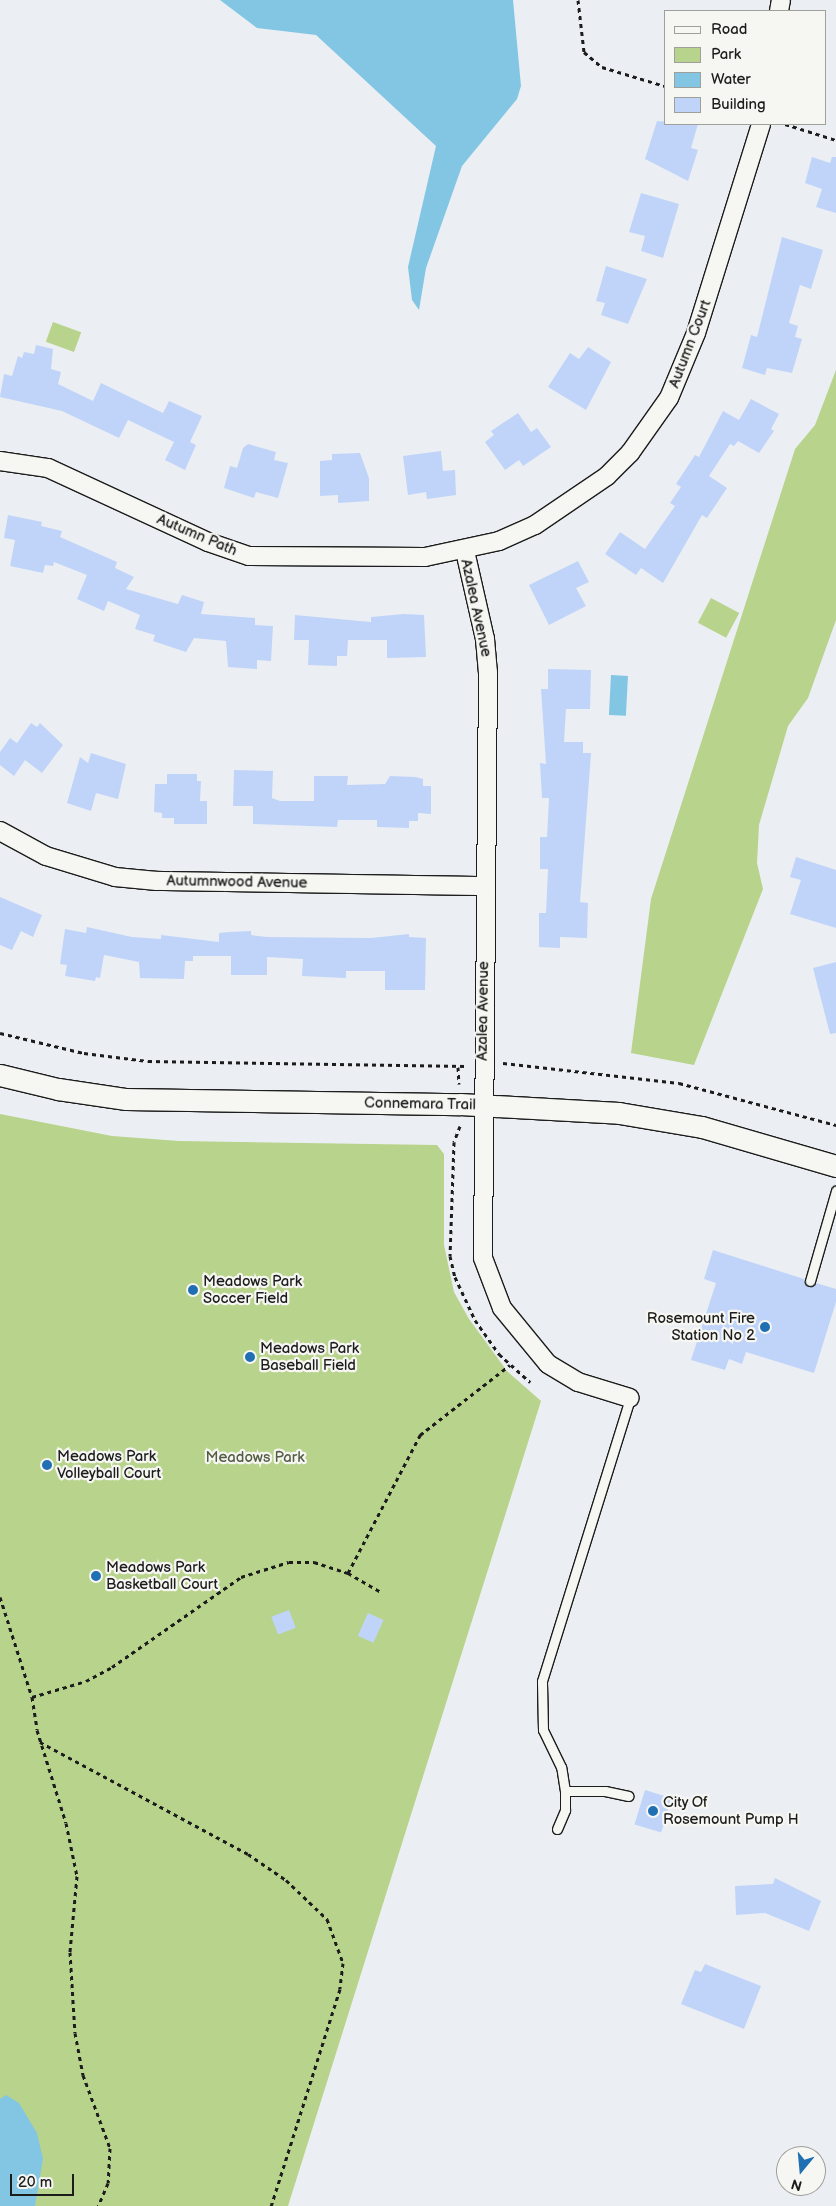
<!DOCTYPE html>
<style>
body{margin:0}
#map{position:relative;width:836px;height:2206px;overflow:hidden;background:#ebeff3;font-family:"Balsamiq Sans",sans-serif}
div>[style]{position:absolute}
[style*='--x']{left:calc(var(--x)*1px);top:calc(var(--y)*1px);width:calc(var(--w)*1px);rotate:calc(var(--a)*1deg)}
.green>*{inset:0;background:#b8d38b;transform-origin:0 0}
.water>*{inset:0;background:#83c6e4;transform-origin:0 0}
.building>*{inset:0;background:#c0d4f9;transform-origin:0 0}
.path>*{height:3px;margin-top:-1.5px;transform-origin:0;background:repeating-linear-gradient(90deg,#1c1c1c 0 4px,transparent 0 8px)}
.roads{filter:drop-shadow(1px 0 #1c1c1c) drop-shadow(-1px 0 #1c1c1c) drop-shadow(0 1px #1c1c1c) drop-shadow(0 -1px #1c1c1c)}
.service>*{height:9px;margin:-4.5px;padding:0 4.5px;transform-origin:4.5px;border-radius:4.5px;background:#f6f6f2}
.minor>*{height:18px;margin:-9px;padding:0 9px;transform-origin:9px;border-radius:9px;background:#f6f6f2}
.tertiary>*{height:21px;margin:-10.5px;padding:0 10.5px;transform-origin:10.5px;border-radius:10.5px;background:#f6f6f2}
.dots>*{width:14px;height:14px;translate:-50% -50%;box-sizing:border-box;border:2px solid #f6f6f2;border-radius:50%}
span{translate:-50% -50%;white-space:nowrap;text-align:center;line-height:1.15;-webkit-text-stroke:4.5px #f6f6f2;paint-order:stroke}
.street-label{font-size:15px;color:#1c1c1c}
.poi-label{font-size:15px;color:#1c1c1c}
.left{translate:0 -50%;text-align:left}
.right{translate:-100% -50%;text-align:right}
.park-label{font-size:15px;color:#535c43}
.legend{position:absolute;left:664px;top:10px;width:162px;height:115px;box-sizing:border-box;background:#f6f6f2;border:1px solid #9f9f9c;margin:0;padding:6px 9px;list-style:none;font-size:15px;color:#1c1c1c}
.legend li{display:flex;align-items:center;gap:10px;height:25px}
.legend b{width:25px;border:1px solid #9f9f9c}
.north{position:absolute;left:776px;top:2146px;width:50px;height:50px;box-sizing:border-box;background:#f6f6f2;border:1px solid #9f9f9c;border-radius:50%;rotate:197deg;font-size:14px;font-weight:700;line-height:20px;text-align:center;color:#1c1c1c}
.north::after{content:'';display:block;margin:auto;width:18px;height:22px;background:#1f6fb2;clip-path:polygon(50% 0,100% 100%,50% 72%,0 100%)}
.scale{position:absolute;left:10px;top:2174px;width:64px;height:22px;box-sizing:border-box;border:2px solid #1c1c1c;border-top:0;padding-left:6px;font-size:15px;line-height:18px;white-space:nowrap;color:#1c1c1c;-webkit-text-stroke:4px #f6f6f2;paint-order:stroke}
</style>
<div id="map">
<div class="green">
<i style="left:53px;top:322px;width:30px;height:21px;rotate:20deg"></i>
<i style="clip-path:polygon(836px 370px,836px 620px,808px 698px,788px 726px,759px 825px,757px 863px,763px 889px,694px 1065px,631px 1053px,651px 899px,795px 449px,815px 425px)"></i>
<i style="left:711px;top:598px;width:32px;height:28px;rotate:28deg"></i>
<i style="clip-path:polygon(0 1114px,112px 1136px,179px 1141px,437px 1145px,444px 1154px,444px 1245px,454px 1292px,469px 1319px,507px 1371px,541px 1401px,288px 2206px,0 2206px)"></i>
</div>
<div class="water">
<i style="clip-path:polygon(220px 0,513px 0,521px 86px,517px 99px,462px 166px,426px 268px,419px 310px,412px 300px,408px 267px,436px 146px,316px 35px,257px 28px)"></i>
<i style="left:611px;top:675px;width:17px;height:40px;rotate:3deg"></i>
<i style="clip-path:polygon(6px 2095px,19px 2103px,37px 2133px,43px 2159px,35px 2206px,0 2206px,0 2099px)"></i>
</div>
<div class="building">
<i style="clip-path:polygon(657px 121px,698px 124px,691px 148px,698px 150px,688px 181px,645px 159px)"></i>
<i style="clip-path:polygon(812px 157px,830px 163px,832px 157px,836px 157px,836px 213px,816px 207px,822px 189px,805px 183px)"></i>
<i style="clip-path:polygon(641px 193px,679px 204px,663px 258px,641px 251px,645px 236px,629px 232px)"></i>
<i style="clip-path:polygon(782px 237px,823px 250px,811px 289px,800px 285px,789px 323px,798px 326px,795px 337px,802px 339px,792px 373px,767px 368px,765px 375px,742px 368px,751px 335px,757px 337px)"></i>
<i style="clip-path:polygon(606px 266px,647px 279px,628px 324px,601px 315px,605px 303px,596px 301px)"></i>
<i style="clip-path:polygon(36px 345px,53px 349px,51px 369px,61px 372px,58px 384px,93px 401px,101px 383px,163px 413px,169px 401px,202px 416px,190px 442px,196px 445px,185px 470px,165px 460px,174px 442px,128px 420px,119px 438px,62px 411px,0 397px,4px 374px,12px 376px,18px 356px,22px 358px,24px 352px,34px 354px)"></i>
<i style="clip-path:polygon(588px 347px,611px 362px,586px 410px,548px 387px,570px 353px,579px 359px)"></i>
<i style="clip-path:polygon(751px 399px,779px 414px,771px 429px,774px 431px,759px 453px,738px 441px,734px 446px,730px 444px,709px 476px,727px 488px,707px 518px,702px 515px,663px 583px,641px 568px,636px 575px,605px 554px,620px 532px,645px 549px,675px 506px,670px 503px,681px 487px,676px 484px,695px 455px,699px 457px,723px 411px,739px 420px)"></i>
<i style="clip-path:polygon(518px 413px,531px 432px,537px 428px,551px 447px,523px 466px,519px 460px,505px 470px,485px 442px,494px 435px,491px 431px)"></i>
<i style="clip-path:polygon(248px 444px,276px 452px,274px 460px,288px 463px,278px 498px,256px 492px,254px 498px,224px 488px,230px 466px,237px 468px,243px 448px)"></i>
<i style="clip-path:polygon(441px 451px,443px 471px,455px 470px,456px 495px,427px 499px,426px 492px,408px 495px,403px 456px)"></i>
<i style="clip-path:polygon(360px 453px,369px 478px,369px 501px,338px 503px,338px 495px,320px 496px,320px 461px,332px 460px,332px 454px)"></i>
<i style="clip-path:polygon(8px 515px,42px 522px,41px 526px,62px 531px,60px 537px,117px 562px,115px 568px,134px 577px,126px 589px,178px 604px,182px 595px,204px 602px,201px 614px,255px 618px,255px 625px,273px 626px,271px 661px,257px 660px,257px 669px,228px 667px,226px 641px,194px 638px,186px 652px,153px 641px,155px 635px,135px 629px,140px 615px,108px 601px,104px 611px,77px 599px,87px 575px,54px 562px,53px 566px,45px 565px,43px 573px,10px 566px,15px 540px,4px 538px)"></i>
<i style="clip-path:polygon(578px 561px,589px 582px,576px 588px,586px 606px,549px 625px,529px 585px)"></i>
<i style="clip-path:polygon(404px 614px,424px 615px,426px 657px,387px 658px,387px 640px,348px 640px,347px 656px,337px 656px,337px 666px,308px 665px,309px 640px,294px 640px,295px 615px,371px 622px,371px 617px)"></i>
<i style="clip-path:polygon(548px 669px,591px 670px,590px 709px,566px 709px,564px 742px,583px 742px,583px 753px,591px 753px,580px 902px,588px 903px,587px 938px,560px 937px,560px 948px,539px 947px,539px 913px,546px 913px,548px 869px,540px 869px,540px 837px,547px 837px,549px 798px,542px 798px,540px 763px,546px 764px,541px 689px,548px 689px)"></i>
<i style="clip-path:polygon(31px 723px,37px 727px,40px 723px,63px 745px,42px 773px,25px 760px,14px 776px,0 765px,0 752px,10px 738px,17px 743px)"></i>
<i style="clip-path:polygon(91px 753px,126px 764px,118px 799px,96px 793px,91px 811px,67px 803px,80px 757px,88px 763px)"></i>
<i style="clip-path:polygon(234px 770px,273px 771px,272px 798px,280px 801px,314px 801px,314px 776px,348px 776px,347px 785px,385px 784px,390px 776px,416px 777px,423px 779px,423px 786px,431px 786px,431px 814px,418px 813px,418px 821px,409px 821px,409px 828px,377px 827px,377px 820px,338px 820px,337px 827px,253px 824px,253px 806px,233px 806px)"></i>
<i style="clip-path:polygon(167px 774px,197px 774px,197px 781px,201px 781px,200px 801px,207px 801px,207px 824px,174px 824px,174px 818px,162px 818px,162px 813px,154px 812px,155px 784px,167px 784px)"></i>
<i style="clip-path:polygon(796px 857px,836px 870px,836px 928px,790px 914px,801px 880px,790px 877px)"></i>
<i style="clip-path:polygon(0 897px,42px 915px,33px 937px,21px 931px,12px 950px,0 945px)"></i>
<i style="clip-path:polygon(87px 927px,132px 937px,161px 939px,161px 935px,219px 942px,219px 933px,229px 932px,251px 931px,251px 935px,267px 937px,371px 938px,409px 934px,409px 937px,426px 938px,425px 990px,385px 990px,385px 971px,346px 971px,346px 978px,302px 976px,303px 959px,267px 957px,267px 975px,231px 975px,231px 956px,193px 956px,193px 961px,185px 961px,184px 979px,140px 978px,139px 962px,104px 955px,100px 978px,96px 977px,95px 981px,65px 976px,67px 965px,60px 964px,65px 929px,86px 933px)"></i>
<i style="clip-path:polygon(836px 962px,836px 1033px,830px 1034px,813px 968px)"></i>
<i style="clip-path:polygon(713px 1250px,804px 1279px,808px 1287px,816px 1283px,836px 1289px,836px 1302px,814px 1373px,746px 1352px,742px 1364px,729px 1359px,725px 1370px,691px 1360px,716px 1283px,704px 1279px)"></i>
<i style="left:289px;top:1610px;width:19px;height:19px;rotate:69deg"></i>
<i style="left:368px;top:1613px;width:17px;height:25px;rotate:24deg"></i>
<i style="left:645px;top:1790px;width:28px;height:36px;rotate:17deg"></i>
<i style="clip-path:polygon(775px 1878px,821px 1901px,809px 1931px,765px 1913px,736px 1915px,735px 1886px,773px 1884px)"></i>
<i style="clip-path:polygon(705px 1964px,761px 1986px,744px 2029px,681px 2004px,695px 1970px,701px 1972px)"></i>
</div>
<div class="path">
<i style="--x:578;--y:0;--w:52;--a:83.4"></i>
<i style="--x:584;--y:52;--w:23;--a:40"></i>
<i style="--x:602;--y:67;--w:66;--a:16.8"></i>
<i style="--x:785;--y:124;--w:53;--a:17.4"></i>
<i style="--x:0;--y:1033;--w:86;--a:13.4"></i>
<i style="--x:84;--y:1053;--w:64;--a:7.1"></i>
<i style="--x:148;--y:1061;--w:318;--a:0.9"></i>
<i style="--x:503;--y:1063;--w:177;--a:6.5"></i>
<i style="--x:679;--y:1083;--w:163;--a:15"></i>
<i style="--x:458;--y:1067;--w:17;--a:87"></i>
<i style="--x:460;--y:1126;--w:17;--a:111"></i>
<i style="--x:454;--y:1142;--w:114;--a:92"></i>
<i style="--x:450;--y:1256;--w:22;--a:77"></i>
<i style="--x:455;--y:1277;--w:47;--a:65.1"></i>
<i style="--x:475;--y:1320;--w:42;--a:54.8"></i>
<i style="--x:499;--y:1354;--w:42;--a:42.1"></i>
<i style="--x:348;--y:1573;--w:38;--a:30"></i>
<i style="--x:0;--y:1597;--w:105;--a:72.3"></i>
<i style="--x:32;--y:1697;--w:33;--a:81"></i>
<i style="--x:37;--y:1730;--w:97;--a:72.7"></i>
<i style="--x:66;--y:1823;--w:54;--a:78.3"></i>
<i style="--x:77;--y:1876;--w:76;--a:95.3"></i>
<i style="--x:70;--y:1952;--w:81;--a:86.5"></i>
<i style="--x:75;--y:2033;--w:43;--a:79.2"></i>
<i style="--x:83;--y:2075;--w:78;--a:69.7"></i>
<i style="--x:110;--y:2148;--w:35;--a:93"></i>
<i style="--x:108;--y:2183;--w:25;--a:113"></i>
<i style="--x:32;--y:1697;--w:56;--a:-16.5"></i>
<i style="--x:86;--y:1681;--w:30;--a:-28"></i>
<i style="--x:112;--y:1667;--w:157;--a:-34.9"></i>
<i style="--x:241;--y:1577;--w:50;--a:-17.4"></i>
<i style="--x:289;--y:1562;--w:25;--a:0"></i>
<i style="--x:314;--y:1562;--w:36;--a:18"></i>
<i style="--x:348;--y:1573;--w:156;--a:-62.4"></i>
<i style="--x:420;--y:1435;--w:114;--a:-37.9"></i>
<i style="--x:40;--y:1742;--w:236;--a:28.3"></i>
<i style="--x:248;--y:1854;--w:46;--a:34.4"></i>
<i style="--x:286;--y:1880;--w:57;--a:43.6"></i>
<i style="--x:327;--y:1919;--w:47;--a:70"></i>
<i style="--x:343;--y:1963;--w:26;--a:97"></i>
<i style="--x:340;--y:1989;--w:228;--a:107.6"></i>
</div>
<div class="roads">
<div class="service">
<i style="--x:810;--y:1281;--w:94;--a:-73.9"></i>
<i style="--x:565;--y:1791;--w:40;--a:0"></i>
<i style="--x:605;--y:1791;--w:24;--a:12"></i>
<i style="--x:557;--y:1829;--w:21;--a:-67"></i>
<i style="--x:565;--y:1810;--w:19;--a:-90"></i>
<i style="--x:565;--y:1791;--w:24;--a:-99"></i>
<i style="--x:561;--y:1767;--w:41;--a:-115.9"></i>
<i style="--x:543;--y:1730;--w:49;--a:-91.2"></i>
<i style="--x:542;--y:1681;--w:296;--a:-72.7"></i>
</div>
<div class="minor">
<i style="--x:779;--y:11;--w:11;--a:-80"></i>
<i style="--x:0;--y:461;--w:49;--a:8.3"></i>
<i style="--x:48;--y:468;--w:176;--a:24.8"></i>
<i style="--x:208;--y:542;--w:43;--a:18.9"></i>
<i style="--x:249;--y:556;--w:176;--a:0.3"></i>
<i style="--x:425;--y:557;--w:76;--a:-12.2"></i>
<i style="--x:499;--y:541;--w:39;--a:-24"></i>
<i style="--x:535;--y:525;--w:87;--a:-34.2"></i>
<i style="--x:607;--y:476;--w:33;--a:-45"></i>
<i style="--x:630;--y:453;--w:67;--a:-54.7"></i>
<i style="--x:669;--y:398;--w:70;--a:-67.4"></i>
<i style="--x:696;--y:333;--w:219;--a:-72.7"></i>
<i style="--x:465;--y:551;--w:90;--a:77.2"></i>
<i style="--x:485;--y:639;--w:33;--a:85"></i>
<i style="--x:488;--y:672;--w:586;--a:90.49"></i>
<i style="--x:483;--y:1258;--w:53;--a:69.2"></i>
<i style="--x:502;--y:1308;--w:72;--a:50.6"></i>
<i style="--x:548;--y:1364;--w:35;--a:31"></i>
<i style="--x:578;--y:1382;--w:54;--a:17.1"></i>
<i style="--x:0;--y:831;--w:52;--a:28.5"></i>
<i style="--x:46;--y:856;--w:72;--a:16.9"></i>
<i style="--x:115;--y:877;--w:42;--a:5.4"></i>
<i style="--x:157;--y:881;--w:327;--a:0.9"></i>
</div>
<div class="tertiary">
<i style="--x:0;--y:1075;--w:60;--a:13.6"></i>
<i style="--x:58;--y:1089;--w:69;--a:8.4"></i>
<i style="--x:126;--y:1099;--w:334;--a:0.9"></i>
<i style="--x:460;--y:1104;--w:159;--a:3.2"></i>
<i style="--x:619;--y:1113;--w:84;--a:9.6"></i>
<i style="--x:702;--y:1127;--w:140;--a:16.2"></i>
</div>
</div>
<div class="dots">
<i style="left:193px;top:1290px;background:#1f6fb2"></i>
<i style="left:765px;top:1327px;background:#1f6fb2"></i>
<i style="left:250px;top:1357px;background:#1f6fb2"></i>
<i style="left:47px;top:1465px;background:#1f6fb2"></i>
<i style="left:96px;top:1576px;background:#1f6fb2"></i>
<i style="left:653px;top:1811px;background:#1f6fb2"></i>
</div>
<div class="street-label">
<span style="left:690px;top:344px;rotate:-69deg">Autumn Court</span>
<span style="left:197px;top:535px;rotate:23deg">Autumn Path</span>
<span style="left:476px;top:608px;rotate:78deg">Azalea Avenue</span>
<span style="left:237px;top:882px;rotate:1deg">Autumnwood Avenue</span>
<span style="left:483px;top:1011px;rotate:-89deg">Azalea Avenue</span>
<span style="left:420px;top:1104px;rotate:1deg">Connemara Trail</span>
</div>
<div class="poi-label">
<span class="left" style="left:203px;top:1290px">Meadows Park<br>Soccer Field</span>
<span class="right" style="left:755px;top:1327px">Rosemount Fire<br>Station No 2</span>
<span class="left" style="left:260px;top:1357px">Meadows Park<br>Baseball Field</span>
<span class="left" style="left:57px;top:1465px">Meadows Park<br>Volleyball Court</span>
<span class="left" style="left:106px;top:1576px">Meadows Park<br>Basketball Court</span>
<span class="left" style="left:663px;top:1811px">City Of<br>Rosemount Pump H</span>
</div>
<div class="park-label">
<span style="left:255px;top:1458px">Meadows Park</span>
</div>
<ul class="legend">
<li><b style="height:6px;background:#f6f6f2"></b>Road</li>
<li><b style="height:14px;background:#b8d38b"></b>Park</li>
<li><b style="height:14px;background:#83c6e4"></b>Water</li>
<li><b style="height:14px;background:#c0d4f9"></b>Building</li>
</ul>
<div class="north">N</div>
<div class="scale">20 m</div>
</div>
